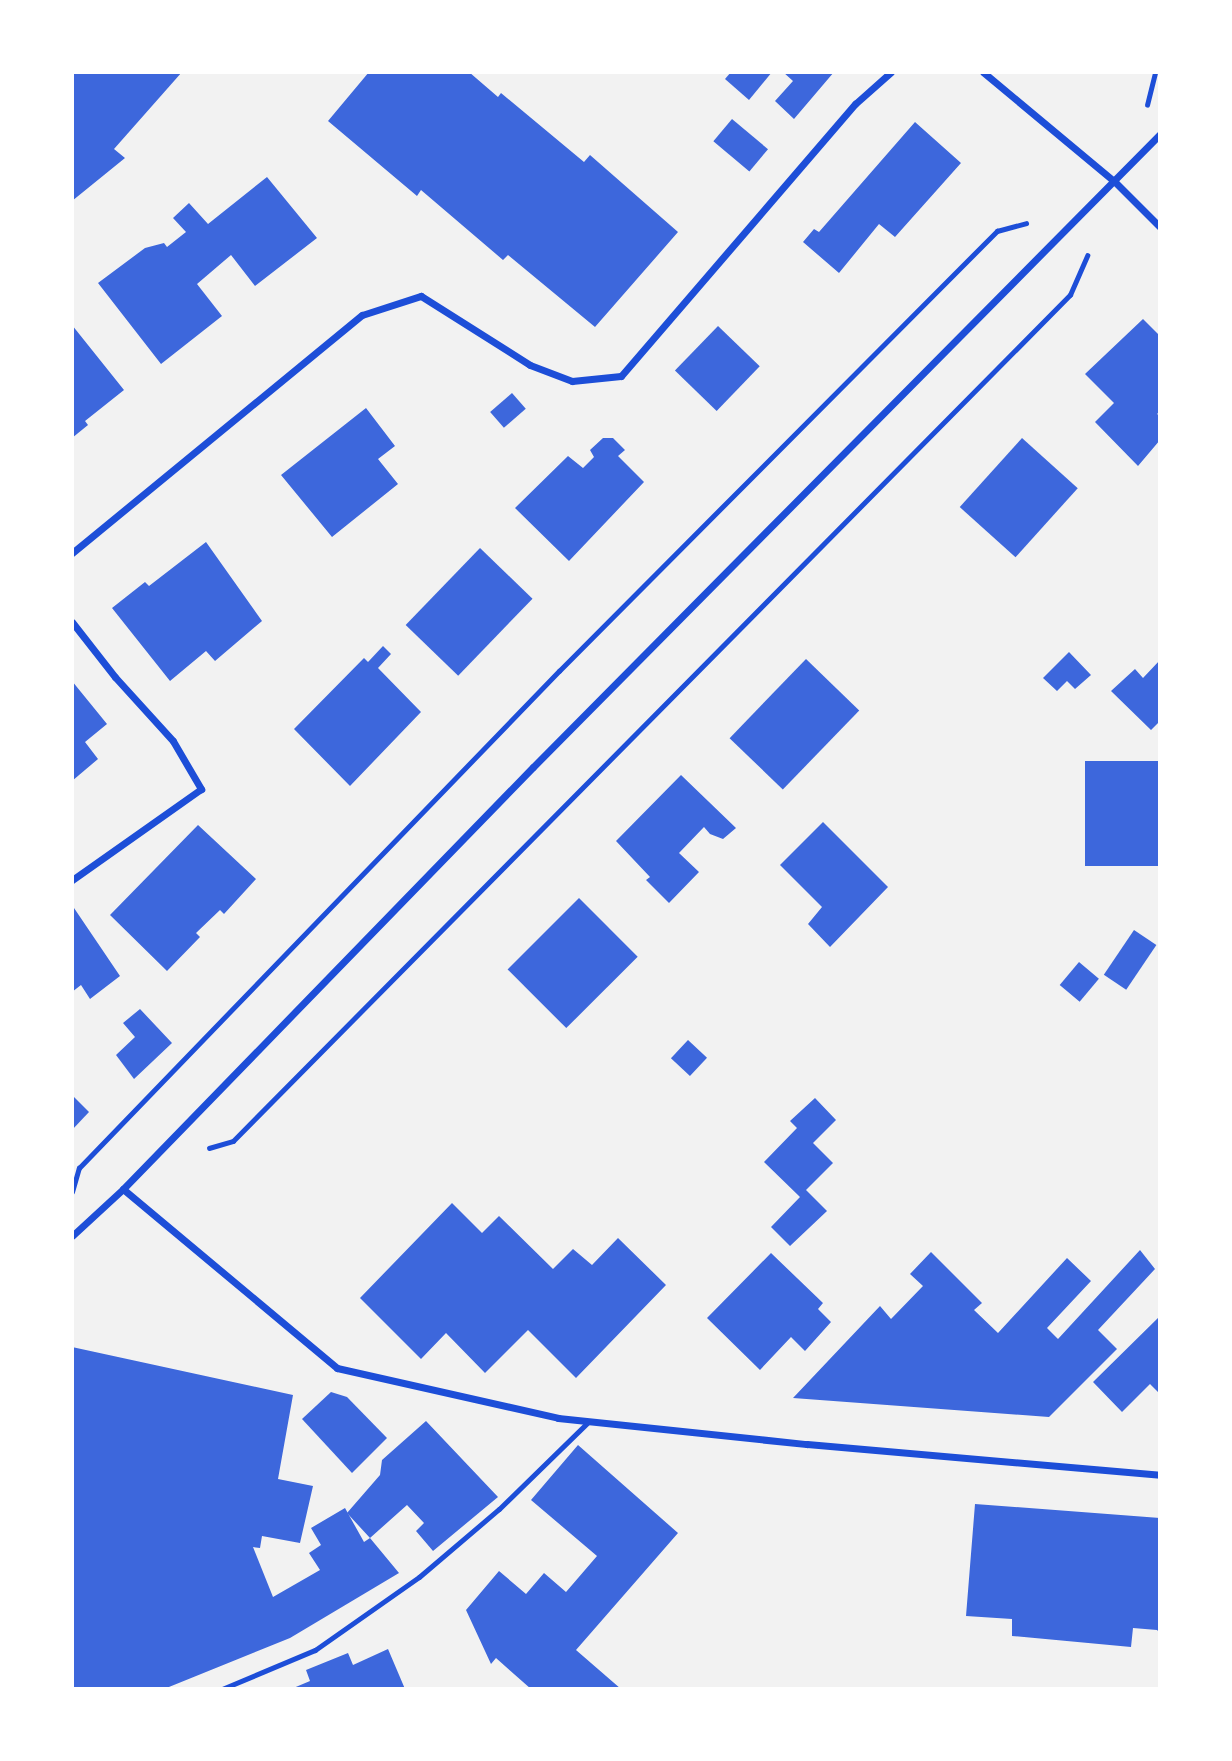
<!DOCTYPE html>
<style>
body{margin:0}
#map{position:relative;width:1232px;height:1761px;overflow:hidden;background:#f2f2f2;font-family:"Fira Sans Condensed",sans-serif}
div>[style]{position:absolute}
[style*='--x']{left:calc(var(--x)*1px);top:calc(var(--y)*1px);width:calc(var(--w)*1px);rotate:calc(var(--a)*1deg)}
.building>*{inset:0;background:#3d67dc;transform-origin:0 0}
.path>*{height:4.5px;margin:-2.25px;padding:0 2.25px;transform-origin:2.25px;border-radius:2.25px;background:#1d4ed8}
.service>*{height:5px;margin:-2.5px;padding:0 2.5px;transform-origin:2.5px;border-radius:2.5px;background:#1d4ed8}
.minor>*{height:7px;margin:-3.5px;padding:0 3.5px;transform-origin:3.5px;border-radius:3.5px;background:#1d4ed8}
span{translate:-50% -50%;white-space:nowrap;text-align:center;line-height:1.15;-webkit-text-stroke:5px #fff;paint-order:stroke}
.frame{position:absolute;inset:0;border:74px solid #fff;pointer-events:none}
</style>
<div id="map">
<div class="building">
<i style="clip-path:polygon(72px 72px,182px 72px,114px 149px,125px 158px,72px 201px)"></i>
<i style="clip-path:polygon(369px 72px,469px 72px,498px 97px,501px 93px,584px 162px,590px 155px,678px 232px,595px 327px,508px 255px,503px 260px,421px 190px,417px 196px,328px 121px)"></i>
<i style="clip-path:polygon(731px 72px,772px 72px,749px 100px,725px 79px)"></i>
<i style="clip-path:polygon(783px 72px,834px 72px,794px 119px,775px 101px,793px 81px)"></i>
<i style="left:732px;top:119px;width:47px;height:29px;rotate:40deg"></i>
<i style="clip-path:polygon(915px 122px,961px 163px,895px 237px,879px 224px,839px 273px,803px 242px,814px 229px,819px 232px)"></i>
<i style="clip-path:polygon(267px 177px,317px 238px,255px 286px,231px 255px,197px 284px,222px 316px,161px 364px,98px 283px,145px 248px,164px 243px,167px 247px,186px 232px,173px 218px,189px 203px,208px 224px)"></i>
<i style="clip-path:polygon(1143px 319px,1160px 336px,1160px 411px,1157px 414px,1160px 416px,1160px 440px,1138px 466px,1095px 422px,1114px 403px,1085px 374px)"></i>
<i style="clip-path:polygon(72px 325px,124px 390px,85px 421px,88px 425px,72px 438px)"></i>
<i style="left:718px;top:326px;width:58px;height:62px;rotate:44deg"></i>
<i style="left:512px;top:393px;width:21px;height:29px;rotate:49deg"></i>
<i style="clip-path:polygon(366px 408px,395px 446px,378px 459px,398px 484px,332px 537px,281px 475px)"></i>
<i style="clip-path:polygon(603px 438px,613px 438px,625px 450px,618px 456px,644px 482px,569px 561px,515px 508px,568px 456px,583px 468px,594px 457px,590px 450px)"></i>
<i style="left:1022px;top:438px;width:75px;height:93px;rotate:42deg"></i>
<i style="clip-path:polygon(206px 542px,262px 621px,215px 661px,206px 651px,170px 681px,112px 608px,145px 582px,149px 586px)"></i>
<i style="left:480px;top:548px;width:73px;height:107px;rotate:44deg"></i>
<i style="clip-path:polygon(383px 646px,391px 654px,378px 668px,421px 712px,350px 786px,294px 729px,364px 658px,368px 662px)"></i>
<i style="clip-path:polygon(1069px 652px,1091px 675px,1075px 689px,1067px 681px,1057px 691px,1043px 678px)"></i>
<i style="left:806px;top:659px;width:74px;height:110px;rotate:44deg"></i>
<i style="clip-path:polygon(1160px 660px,1160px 721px,1151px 730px,1111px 691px,1135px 669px,1143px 678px)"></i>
<i style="clip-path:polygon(72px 681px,107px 724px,85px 742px,98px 759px,72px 781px)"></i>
<i style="left:1160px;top:761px;width:105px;height:75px;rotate:90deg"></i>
<i style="clip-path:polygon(681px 775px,736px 828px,723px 839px,710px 834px,704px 827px,679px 853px,699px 872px,669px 903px,646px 880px,650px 877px,616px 841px)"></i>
<i style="clip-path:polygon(823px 822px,888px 887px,830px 947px,808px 924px,822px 907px,780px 865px)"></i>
<i style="clip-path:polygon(198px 825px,256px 879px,224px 914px,220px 910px,196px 933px,200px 937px,167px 971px,110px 915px)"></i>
<i style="left:579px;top:898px;width:83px;height:101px;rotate:45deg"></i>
<i style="clip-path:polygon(74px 908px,120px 976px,90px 999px,81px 985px,72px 992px)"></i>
<i style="left:1134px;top:930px;width:27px;height:54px;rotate:34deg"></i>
<i style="left:1079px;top:962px;width:26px;height:30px;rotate:40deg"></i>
<i style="clip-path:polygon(140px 1009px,172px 1043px,134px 1079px,116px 1055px,135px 1037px,123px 1023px)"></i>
<i style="left:688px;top:1040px;width:26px;height:25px;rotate:43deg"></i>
<i style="clip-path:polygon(72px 1095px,89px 1112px,72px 1130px)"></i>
<i style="clip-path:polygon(815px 1098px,836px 1120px,813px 1143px,833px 1163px,806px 1190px,827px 1211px,790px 1246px,771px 1227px,800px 1197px,764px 1162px,797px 1128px,790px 1121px)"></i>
<i style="clip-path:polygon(452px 1203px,482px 1233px,499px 1216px,553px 1269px,573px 1249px,592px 1265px,618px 1238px,666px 1285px,576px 1378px,528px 1330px,485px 1373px,446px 1333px,421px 1359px,360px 1298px)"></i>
<i style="clip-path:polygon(1140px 1250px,1155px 1269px,1098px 1330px,1117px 1349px,1049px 1417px,793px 1398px,880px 1306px,891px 1319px,923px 1286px,910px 1274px,931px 1252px,982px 1303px,974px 1310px,998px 1333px,1067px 1258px,1091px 1281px,1047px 1328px,1058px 1339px)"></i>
<i style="clip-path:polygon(771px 1253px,823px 1303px,818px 1309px,831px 1322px,805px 1351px,791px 1337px,760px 1370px,707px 1318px)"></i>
<i style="clip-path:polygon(1160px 1316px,1160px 1394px,1150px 1384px,1122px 1412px,1093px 1382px)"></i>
<i style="clip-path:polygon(72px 1347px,293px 1395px,278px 1479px,313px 1486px,300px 1543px,262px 1536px,260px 1548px,253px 1547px,273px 1597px,320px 1570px,309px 1553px,321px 1545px,311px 1528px,345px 1508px,364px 1542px,370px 1538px,399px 1573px,290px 1638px,164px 1689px,75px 1689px,72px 1682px)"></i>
<i style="clip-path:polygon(331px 1392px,347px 1397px,387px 1438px,352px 1473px,302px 1419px)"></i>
<i style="clip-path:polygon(426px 1421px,498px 1497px,433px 1551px,416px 1531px,424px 1523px,407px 1505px,370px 1538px,347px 1513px,380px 1475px,382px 1460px)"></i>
<i style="clip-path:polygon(578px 1445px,678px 1533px,576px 1650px,621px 1689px,531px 1689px,496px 1658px,491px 1664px,466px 1610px,499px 1571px,526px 1594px,544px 1573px,566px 1592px,597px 1556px,531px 1500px)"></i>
<i style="clip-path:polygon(975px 1504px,1160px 1518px,1160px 1633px,1157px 1630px,1133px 1628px,1131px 1647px,1012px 1636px,1012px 1619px,966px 1616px)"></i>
<i style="clip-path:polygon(388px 1649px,405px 1689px,291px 1689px,310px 1681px,306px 1670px,348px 1653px,353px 1665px)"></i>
</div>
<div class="path">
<i style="--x:1147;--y:105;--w:34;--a:-76"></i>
<i style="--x:209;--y:1148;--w:25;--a:-16"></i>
<i style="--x:233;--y:1141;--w:1190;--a:-45.31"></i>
<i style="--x:1070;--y:295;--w:43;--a:-66.4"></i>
<i style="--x:72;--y:1192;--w:25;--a:-74"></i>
<i style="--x:79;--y:1168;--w:691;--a:-46"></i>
<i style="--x:559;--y:671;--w:621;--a:-45.13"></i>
<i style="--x:997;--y:231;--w:30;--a:-15"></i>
</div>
<div class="service">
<i style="--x:222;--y:1689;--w:101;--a:-22.8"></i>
<i style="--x:315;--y:1650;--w:127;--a:-35.1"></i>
<i style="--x:419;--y:1577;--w:105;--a:-40.4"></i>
<i style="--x:499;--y:1509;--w:124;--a:-44.3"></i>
</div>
<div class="minor">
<i style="--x:983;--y:72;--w:172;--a:39.8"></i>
<i style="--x:1115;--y:182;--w:64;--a:45"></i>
<i style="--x:72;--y:553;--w:375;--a:-39.4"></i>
<i style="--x:362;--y:315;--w:62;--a:-17.9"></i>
<i style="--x:421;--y:296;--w:129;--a:32.3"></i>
<i style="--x:530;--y:365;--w:45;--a:20.9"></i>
<i style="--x:572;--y:381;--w:49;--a:-5.8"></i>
<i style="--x:621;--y:376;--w:359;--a:-49.3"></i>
<i style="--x:855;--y:104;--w:48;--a:-41.6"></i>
<i style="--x:72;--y:622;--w:70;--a:52"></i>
<i style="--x:115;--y:677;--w:86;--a:47.8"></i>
<i style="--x:173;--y:741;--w:56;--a:59.7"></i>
<i style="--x:201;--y:789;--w:158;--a:144.8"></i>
<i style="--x:123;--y:1189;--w:279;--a:39.9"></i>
<i style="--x:337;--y:1368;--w:227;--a:12.7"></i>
<i style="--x:558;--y:1418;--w:250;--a:6"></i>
<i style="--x:807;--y:1444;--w:354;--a:5"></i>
<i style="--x:72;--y:1236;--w:69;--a:-42.7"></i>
<i style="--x:123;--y:1189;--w:588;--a:-45.83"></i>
<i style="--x:533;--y:767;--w:891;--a:-45.27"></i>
</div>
<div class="frame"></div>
</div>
